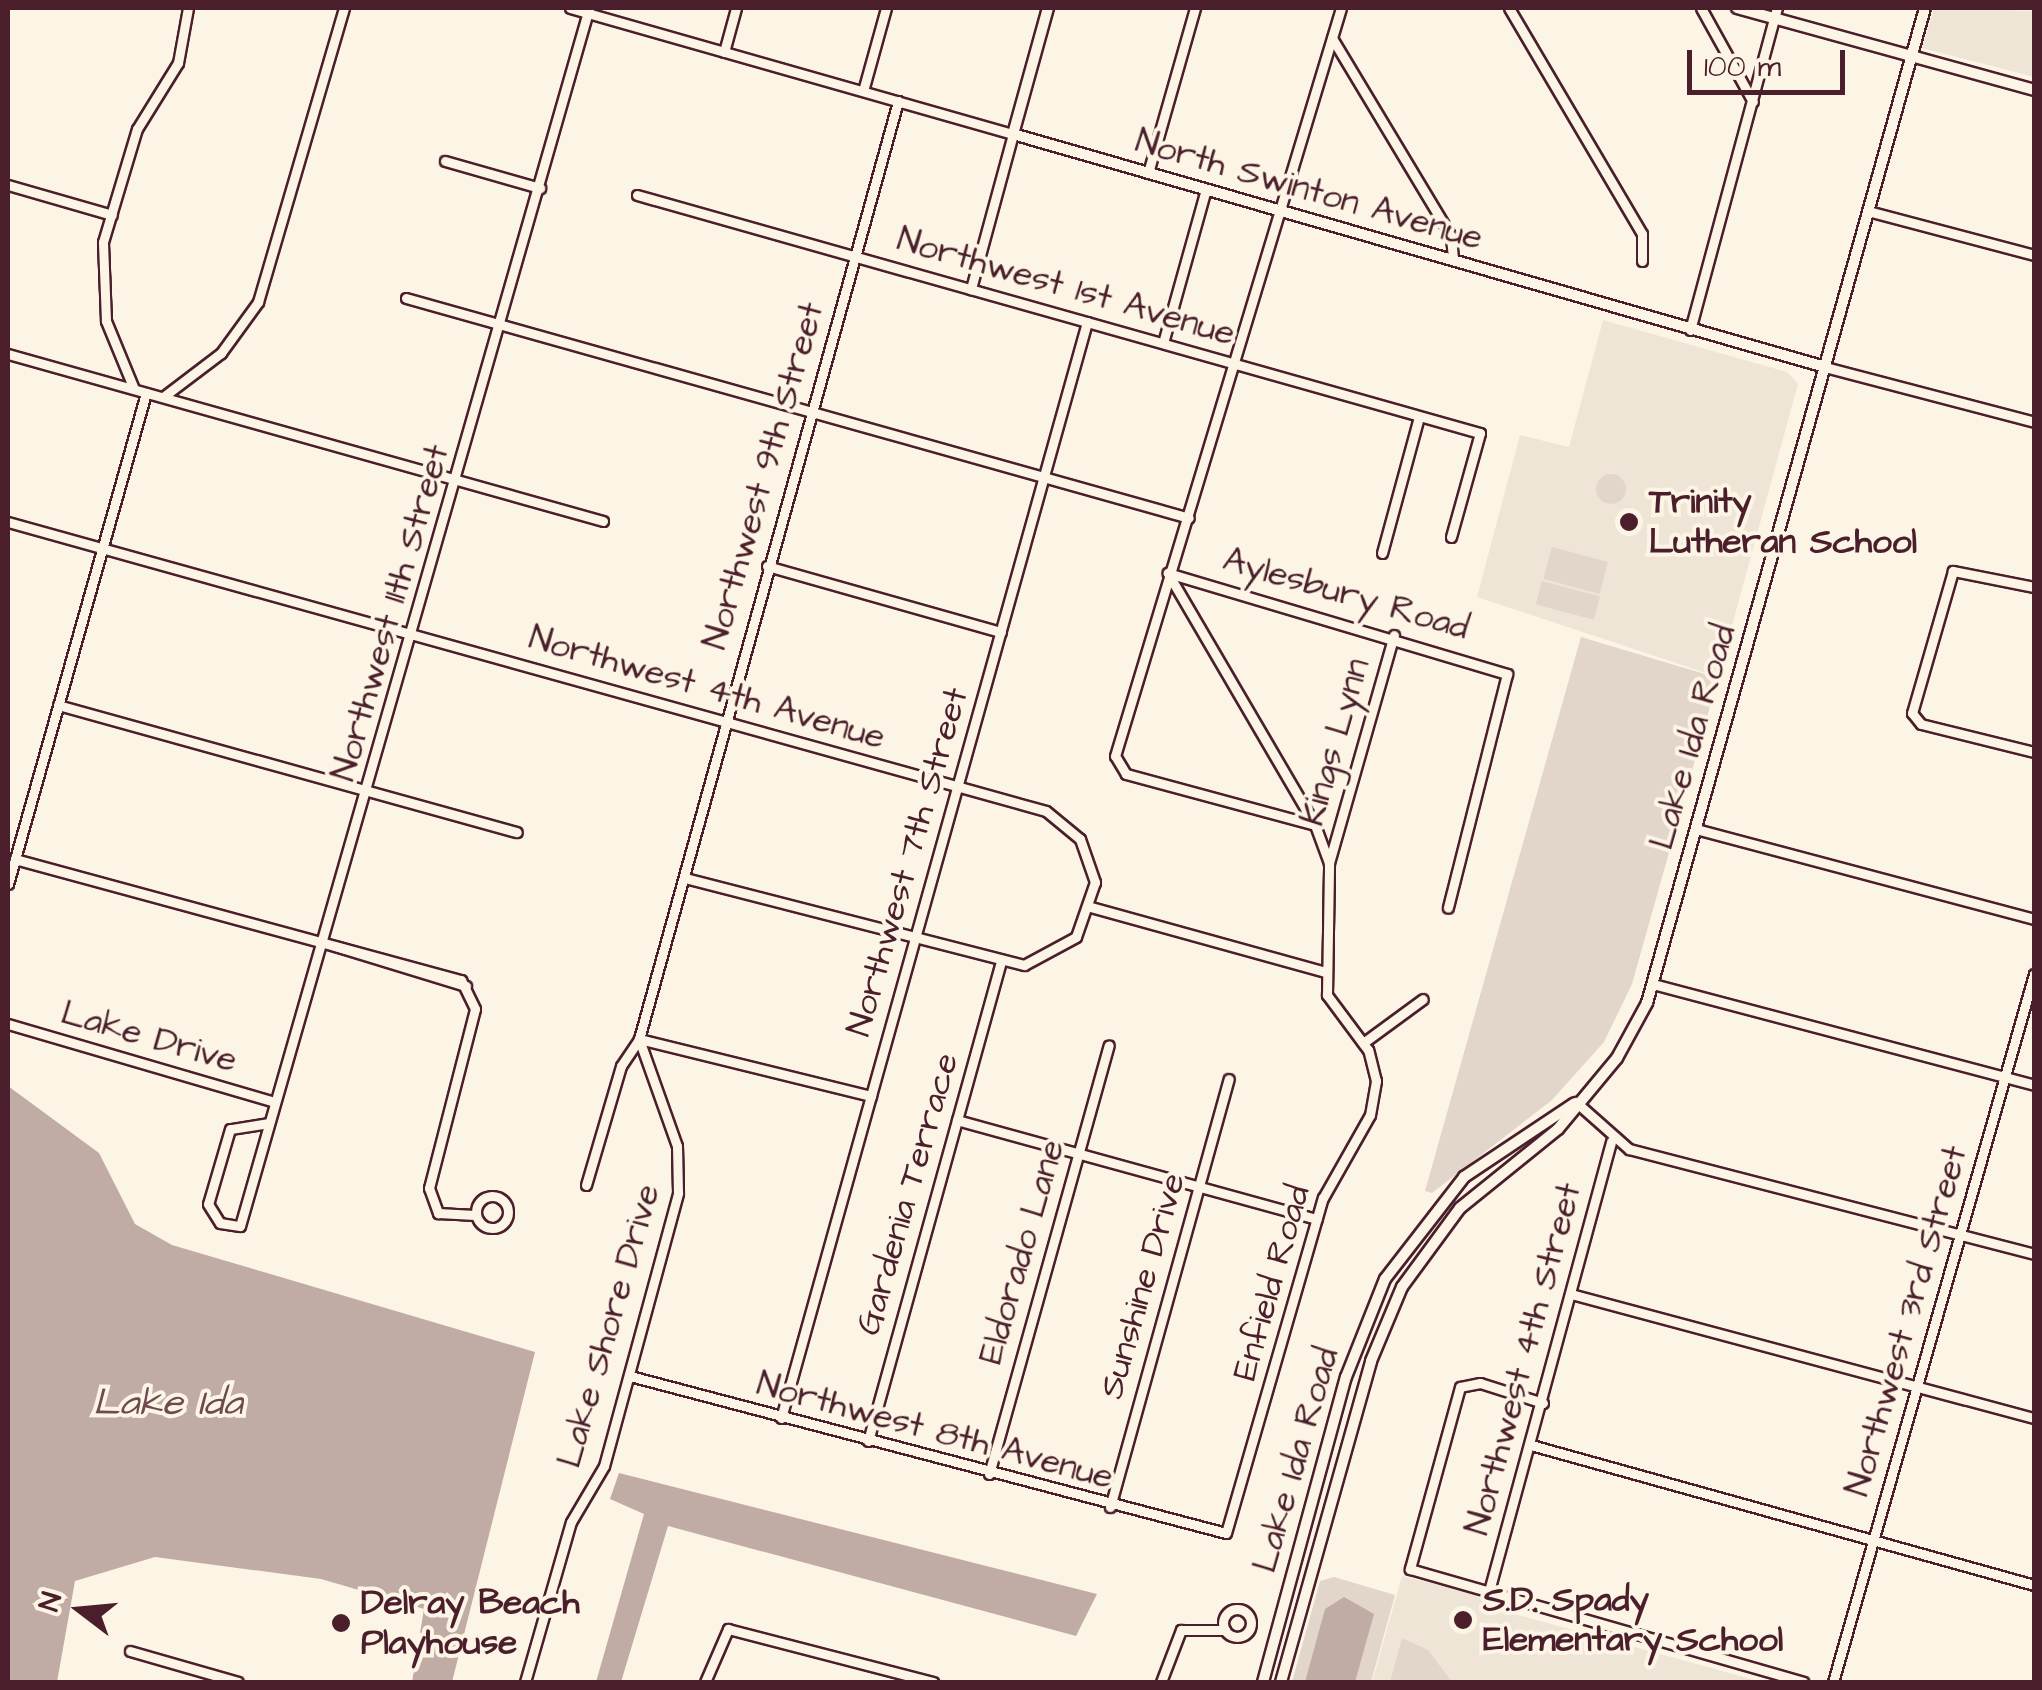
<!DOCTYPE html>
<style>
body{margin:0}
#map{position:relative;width:2042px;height:1690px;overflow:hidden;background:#fcf5e5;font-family:"Architects Daughter",sans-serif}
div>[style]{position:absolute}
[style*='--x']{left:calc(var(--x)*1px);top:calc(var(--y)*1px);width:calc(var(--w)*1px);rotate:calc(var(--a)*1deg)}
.built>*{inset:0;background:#eee5d7}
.green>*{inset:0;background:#e2d5ca;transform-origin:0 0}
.round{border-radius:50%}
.water>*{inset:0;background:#c0aca5}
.roads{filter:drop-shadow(2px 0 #4a1f2b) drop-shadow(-2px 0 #4a1f2b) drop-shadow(0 2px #4a1f2b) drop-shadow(0 -2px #4a1f2b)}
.minor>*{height:9px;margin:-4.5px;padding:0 4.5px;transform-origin:4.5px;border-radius:4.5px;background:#fcf5e5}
.minor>.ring{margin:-4.5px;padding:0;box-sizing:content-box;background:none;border:9px solid #fcf5e5;border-radius:50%}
.tertiary>*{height:10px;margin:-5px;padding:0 5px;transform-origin:5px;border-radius:5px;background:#fcf5e5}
.dots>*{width:28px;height:28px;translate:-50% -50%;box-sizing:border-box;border:5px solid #fcf5e5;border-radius:50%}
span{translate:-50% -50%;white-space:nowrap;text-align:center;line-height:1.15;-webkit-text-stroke:8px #fcf5e5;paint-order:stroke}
.street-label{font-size:35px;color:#4a1f2b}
.poi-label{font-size:35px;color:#4a1f2b;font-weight:700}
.left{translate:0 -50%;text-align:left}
.water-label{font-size:38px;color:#6d4950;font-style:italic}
.frame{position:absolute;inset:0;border:10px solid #4a1f2b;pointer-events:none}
.north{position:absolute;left:30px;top:1560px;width:100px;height:100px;-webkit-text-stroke:8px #fcf5e5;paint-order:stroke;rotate:286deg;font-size:28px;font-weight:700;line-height:40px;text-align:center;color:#4a1f2b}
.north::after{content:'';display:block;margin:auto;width:35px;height:45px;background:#4a1f2b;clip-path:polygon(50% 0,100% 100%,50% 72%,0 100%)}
.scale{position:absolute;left:1687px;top:50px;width:158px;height:45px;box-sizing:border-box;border:5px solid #4a1f2b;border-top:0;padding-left:12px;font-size:30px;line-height:35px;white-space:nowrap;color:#4a1f2b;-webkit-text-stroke:8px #fcf5e5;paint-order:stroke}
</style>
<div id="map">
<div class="built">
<i style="clip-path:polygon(1934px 8px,2034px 11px,2034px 77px,1922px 48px)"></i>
<i style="clip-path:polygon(1603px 320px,1787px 372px,1798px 384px,1718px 677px,1477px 597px,1520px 435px,1569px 447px)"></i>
<i style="clip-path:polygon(1402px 1576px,1472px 1593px,1493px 1608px,1762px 1682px,1372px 1682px)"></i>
</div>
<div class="green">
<i class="round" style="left:1596px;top:474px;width:30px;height:30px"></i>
<i style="left:1552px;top:547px;width:58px;height:33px;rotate:15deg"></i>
<i style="left:1542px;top:581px;width:60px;height:24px;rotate:15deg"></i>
<i style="clip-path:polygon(1581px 637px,1718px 678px,1632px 984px,1604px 1042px,1552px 1100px,1432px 1193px,1425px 1191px)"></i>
<i style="clip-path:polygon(1334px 1577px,1395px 1595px,1371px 1682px,1292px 1682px,1320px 1581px)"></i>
<i style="clip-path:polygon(1402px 1638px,1428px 1650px,1452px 1682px,1390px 1682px)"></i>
</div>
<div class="water">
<i style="clip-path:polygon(8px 1086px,99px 1153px,135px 1224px,172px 1245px,535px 1352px,452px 1682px,412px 1682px,424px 1609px,321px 1579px,155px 1557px,75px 1581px,57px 1682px,8px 1682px)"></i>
<i style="clip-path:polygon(619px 1473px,1097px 1594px,1076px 1636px,668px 1526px,621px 1682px,596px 1682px,644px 1514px,610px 1499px)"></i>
<i style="clip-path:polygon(1344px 1597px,1374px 1614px,1355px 1682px,1305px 1682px,1325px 1609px)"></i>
</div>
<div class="roads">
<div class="minor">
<i style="--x:570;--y:8;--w:461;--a:15.9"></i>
<i style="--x:1013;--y:134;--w:161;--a:105.2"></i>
<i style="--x:1509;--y:8;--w:262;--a:59.5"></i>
<i style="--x:1642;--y:234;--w:27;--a:90"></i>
<i style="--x:1701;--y:8;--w:107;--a:61"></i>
<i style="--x:1332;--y:38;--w:231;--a:59"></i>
<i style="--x:1451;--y:236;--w:23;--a:85"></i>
<i style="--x:724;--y:52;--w:46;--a:-74.7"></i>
<i style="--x:863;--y:91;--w:86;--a:-74.5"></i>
<i style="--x:445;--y:161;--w:99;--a:15.9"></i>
<i style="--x:1148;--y:173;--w:172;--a:-74.1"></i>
<i style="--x:8;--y:185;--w:108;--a:16.1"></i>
<i style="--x:637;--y:195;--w:876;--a:15.77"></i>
<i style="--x:1480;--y:433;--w:108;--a:105.6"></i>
<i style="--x:1868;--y:211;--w:172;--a:14.8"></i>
<i style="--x:406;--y:298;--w:813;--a:15.69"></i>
<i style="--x:1690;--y:330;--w:334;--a:-74.9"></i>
<i style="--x:1163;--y:343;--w:160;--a:-74.4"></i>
<i style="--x:8;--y:354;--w:618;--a:15.68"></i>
<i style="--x:1825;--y:367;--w:216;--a:14.7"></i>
<i style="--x:134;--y:389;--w:74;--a:-112.4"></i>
<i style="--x:106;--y:321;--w:79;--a:-92.2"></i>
<i style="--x:103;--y:242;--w:118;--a:-73.3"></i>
<i style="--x:137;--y:129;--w:78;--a:-58.2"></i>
<i style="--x:178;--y:63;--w:56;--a:-79.7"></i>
<i style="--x:163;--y:397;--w:73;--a:-37.2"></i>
<i style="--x:221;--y:353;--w:63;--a:-54"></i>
<i style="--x:258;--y:302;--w:306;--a:-73.7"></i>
<i style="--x:8;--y:522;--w:1077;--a:15.56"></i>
<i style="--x:1046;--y:811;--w:44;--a:39.5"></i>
<i style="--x:1080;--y:839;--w:46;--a:70.8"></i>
<i style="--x:1095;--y:882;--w:58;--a:109.1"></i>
<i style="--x:1076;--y:937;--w:59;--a:151.7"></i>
<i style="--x:1024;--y:965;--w:350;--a:-165.6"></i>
<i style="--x:1382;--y:553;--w:141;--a:-74.8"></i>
<i style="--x:767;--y:566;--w:243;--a:15.8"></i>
<i style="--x:1168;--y:573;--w:354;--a:16.6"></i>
<i style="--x:1507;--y:674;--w:241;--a:104.2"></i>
<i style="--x:2034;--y:587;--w:83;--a:-168.8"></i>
<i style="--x:1953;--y:571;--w:148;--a:106.1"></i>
<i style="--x:1912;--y:713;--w:14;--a:51"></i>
<i style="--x:1921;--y:724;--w:116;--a:13.9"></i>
<i style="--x:58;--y:705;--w:476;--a:15.5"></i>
<i style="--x:1315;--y:825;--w:196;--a:-164.9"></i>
<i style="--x:1126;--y:774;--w:21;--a:-121"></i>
<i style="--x:1115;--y:756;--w:781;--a:-73.19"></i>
<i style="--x:1696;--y:829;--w:350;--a:14.9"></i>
<i style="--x:15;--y:859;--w:462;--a:15.2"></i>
<i style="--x:461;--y:980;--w:32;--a:64"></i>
<i style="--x:475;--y:1009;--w:185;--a:104.4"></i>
<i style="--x:429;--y:1188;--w:27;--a:70"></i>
<i style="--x:438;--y:1213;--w:37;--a:3"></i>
<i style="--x:1329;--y:863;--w:237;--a:-74.1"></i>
<i style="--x:8;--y:884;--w:510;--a:-74.3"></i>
<i style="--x:1091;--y:907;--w:244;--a:15.5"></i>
<i style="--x:335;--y:946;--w:137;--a:17"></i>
<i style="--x:1653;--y:984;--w:394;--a:14.8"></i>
<i style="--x:8;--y:1024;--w:277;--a:16.3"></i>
<i style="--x:639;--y:1039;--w:239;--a:13.8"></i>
<i style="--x:1363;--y:1043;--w:74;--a:-36.3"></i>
<i style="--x:1576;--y:1102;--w:71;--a:41.6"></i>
<i style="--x:1629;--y:1149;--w:418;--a:14.5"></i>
<i style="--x:957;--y:1120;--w:373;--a:15.4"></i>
<i style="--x:269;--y:1123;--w:39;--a:171"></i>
<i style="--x:230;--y:1129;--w:78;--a:106.3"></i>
<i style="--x:208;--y:1204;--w:22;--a:58"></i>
<i style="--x:220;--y:1223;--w:20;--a:9"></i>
<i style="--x:240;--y:1226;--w:1267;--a:-74.01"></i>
<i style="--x:586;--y:1185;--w:124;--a:-73.6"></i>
<i style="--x:621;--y:1066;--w:32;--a:-56"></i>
<i style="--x:639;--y:1039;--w:973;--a:-74.56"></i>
<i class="ring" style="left:476px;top:1196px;width:23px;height:23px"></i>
<i style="--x:1571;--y:1294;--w:479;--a:15"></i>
<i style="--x:630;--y:1376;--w:616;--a:14.76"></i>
<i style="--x:1226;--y:1533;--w:349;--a:-73.9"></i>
<i style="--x:1323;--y:1198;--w:95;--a:-60.5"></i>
<i style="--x:1370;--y:1115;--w:35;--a:-80"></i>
<i style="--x:1376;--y:1081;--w:32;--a:-104"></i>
<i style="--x:1368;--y:1050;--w:69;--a:-126.7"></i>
<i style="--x:1327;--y:995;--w:132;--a:-89.1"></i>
<i style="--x:1329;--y:863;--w:40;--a:-110.2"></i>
<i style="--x:1315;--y:825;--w:292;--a:-120.3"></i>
<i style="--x:1543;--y:1403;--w:66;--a:-162.4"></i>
<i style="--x:1480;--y:1383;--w:20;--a:169"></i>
<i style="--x:1460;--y:1387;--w:189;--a:105.4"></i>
<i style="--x:1410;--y:1569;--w:409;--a:16"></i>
<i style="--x:781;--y:1418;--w:1138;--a:-74.4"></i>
<i style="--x:868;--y:1441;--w:496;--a:-74.5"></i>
<i style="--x:1531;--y:1445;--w:522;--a:15.55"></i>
<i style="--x:989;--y:1474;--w:445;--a:-74.4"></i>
<i style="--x:1110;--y:1507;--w:444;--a:-74.5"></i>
<i style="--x:1489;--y:1591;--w:466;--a:-74.8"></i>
<i class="ring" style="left:1223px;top:1609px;width:19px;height:19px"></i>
<i style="--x:130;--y:1651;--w:112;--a:16"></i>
<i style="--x:525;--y:1682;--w:166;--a:-74"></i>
<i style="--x:571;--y:1522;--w:65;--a:-59.5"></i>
<i style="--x:604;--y:1466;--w:283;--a:-74.8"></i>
<i style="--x:678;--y:1193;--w:47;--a:-91.2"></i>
<i style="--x:677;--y:1146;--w:114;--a:-109.6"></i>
<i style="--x:705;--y:1682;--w:58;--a:-66.5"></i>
<i style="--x:728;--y:1629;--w:212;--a:14.5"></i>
<i style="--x:1161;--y:1682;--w:56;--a:-69"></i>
<i style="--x:1181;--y:1630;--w:44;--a:0"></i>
<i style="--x:1833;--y:1682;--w:736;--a:-74.15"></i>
</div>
<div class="tertiary">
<i style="--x:1048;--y:8;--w:131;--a:105.5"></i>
<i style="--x:1013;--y:134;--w:845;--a:16.01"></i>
<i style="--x:1737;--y:8;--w:308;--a:15.4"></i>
<i style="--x:1263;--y:1682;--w:316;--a:-74.8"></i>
<i style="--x:1346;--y:1377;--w:105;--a:-68.3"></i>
<i style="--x:1385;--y:1279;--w:129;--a:-52.2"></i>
<i style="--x:1464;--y:1177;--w:133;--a:-33.7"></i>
<i style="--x:1281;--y:1682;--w:333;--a:-74.3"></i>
<i style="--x:1371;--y:1361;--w:80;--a:-67.3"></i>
<i style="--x:1402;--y:1287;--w:98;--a:-53.7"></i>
<i style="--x:1460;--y:1208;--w:126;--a:-38.9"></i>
<i style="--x:1558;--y:1129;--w:92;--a:-50.3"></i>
<i style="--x:1617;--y:1058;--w:63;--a:-61.4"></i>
<i style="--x:1647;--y:1003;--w:1033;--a:-74.39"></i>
</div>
</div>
<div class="dots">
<i style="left:1629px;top:522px;background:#4a1f2b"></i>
<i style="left:1463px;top:1620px;background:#4a1f2b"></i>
<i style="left:341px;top:1623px;background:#4a1f2b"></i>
</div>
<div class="street-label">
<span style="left:1309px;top:190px;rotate:16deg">North Swinton Avenue</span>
<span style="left:1066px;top:287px;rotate:16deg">Northwest 1st Avenue</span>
<span style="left:764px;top:476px;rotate:-74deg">Northwest 9th Street</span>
<span style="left:1346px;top:594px;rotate:16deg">Aylesbury Road</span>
<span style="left:391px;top:613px;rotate:-74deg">Northwest 11th Street</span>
<span style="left:707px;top:688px;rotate:16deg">Northwest 4th Avenue</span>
<span style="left:1693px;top:737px;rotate:-74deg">Lake Ida Road</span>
<span style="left:1335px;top:742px;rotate:-74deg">Kings Lynn</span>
<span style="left:908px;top:862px;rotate:-74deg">Northwest 7th Street</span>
<span style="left:149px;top:1037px;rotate:16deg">Lake Drive</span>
<span style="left:908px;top:1194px;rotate:-74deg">Gardenia Terrace</span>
<span style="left:1022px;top:1252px;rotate:-74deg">Eldorado Lane</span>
<span style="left:1272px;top:1283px;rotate:-74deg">Enfield Road</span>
<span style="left:1143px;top:1286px;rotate:-74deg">Sunshine Drive</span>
<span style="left:1907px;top:1321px;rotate:-74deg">Northwest 3rd Street</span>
<span style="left:609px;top:1326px;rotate:-74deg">Lake Shore Drive</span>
<span style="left:1524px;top:1359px;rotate:-75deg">Northwest 4th Street</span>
<span style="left:935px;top:1431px;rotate:15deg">Northwest 8th Avenue</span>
<span style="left:1296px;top:1460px;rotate:-74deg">Lake Ida Road</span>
</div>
<div class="poi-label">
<span class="left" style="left:1649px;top:522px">Trinity<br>Lutheran School</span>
<span class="left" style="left:1483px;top:1620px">S.D. Spady<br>Elementary School</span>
<span class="left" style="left:361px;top:1623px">Delray Beach<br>Playhouse</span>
</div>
<div class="water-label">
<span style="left:168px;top:1404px">Lake Ida</span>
</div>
<div class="frame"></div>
<div class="north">N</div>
<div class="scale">100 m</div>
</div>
